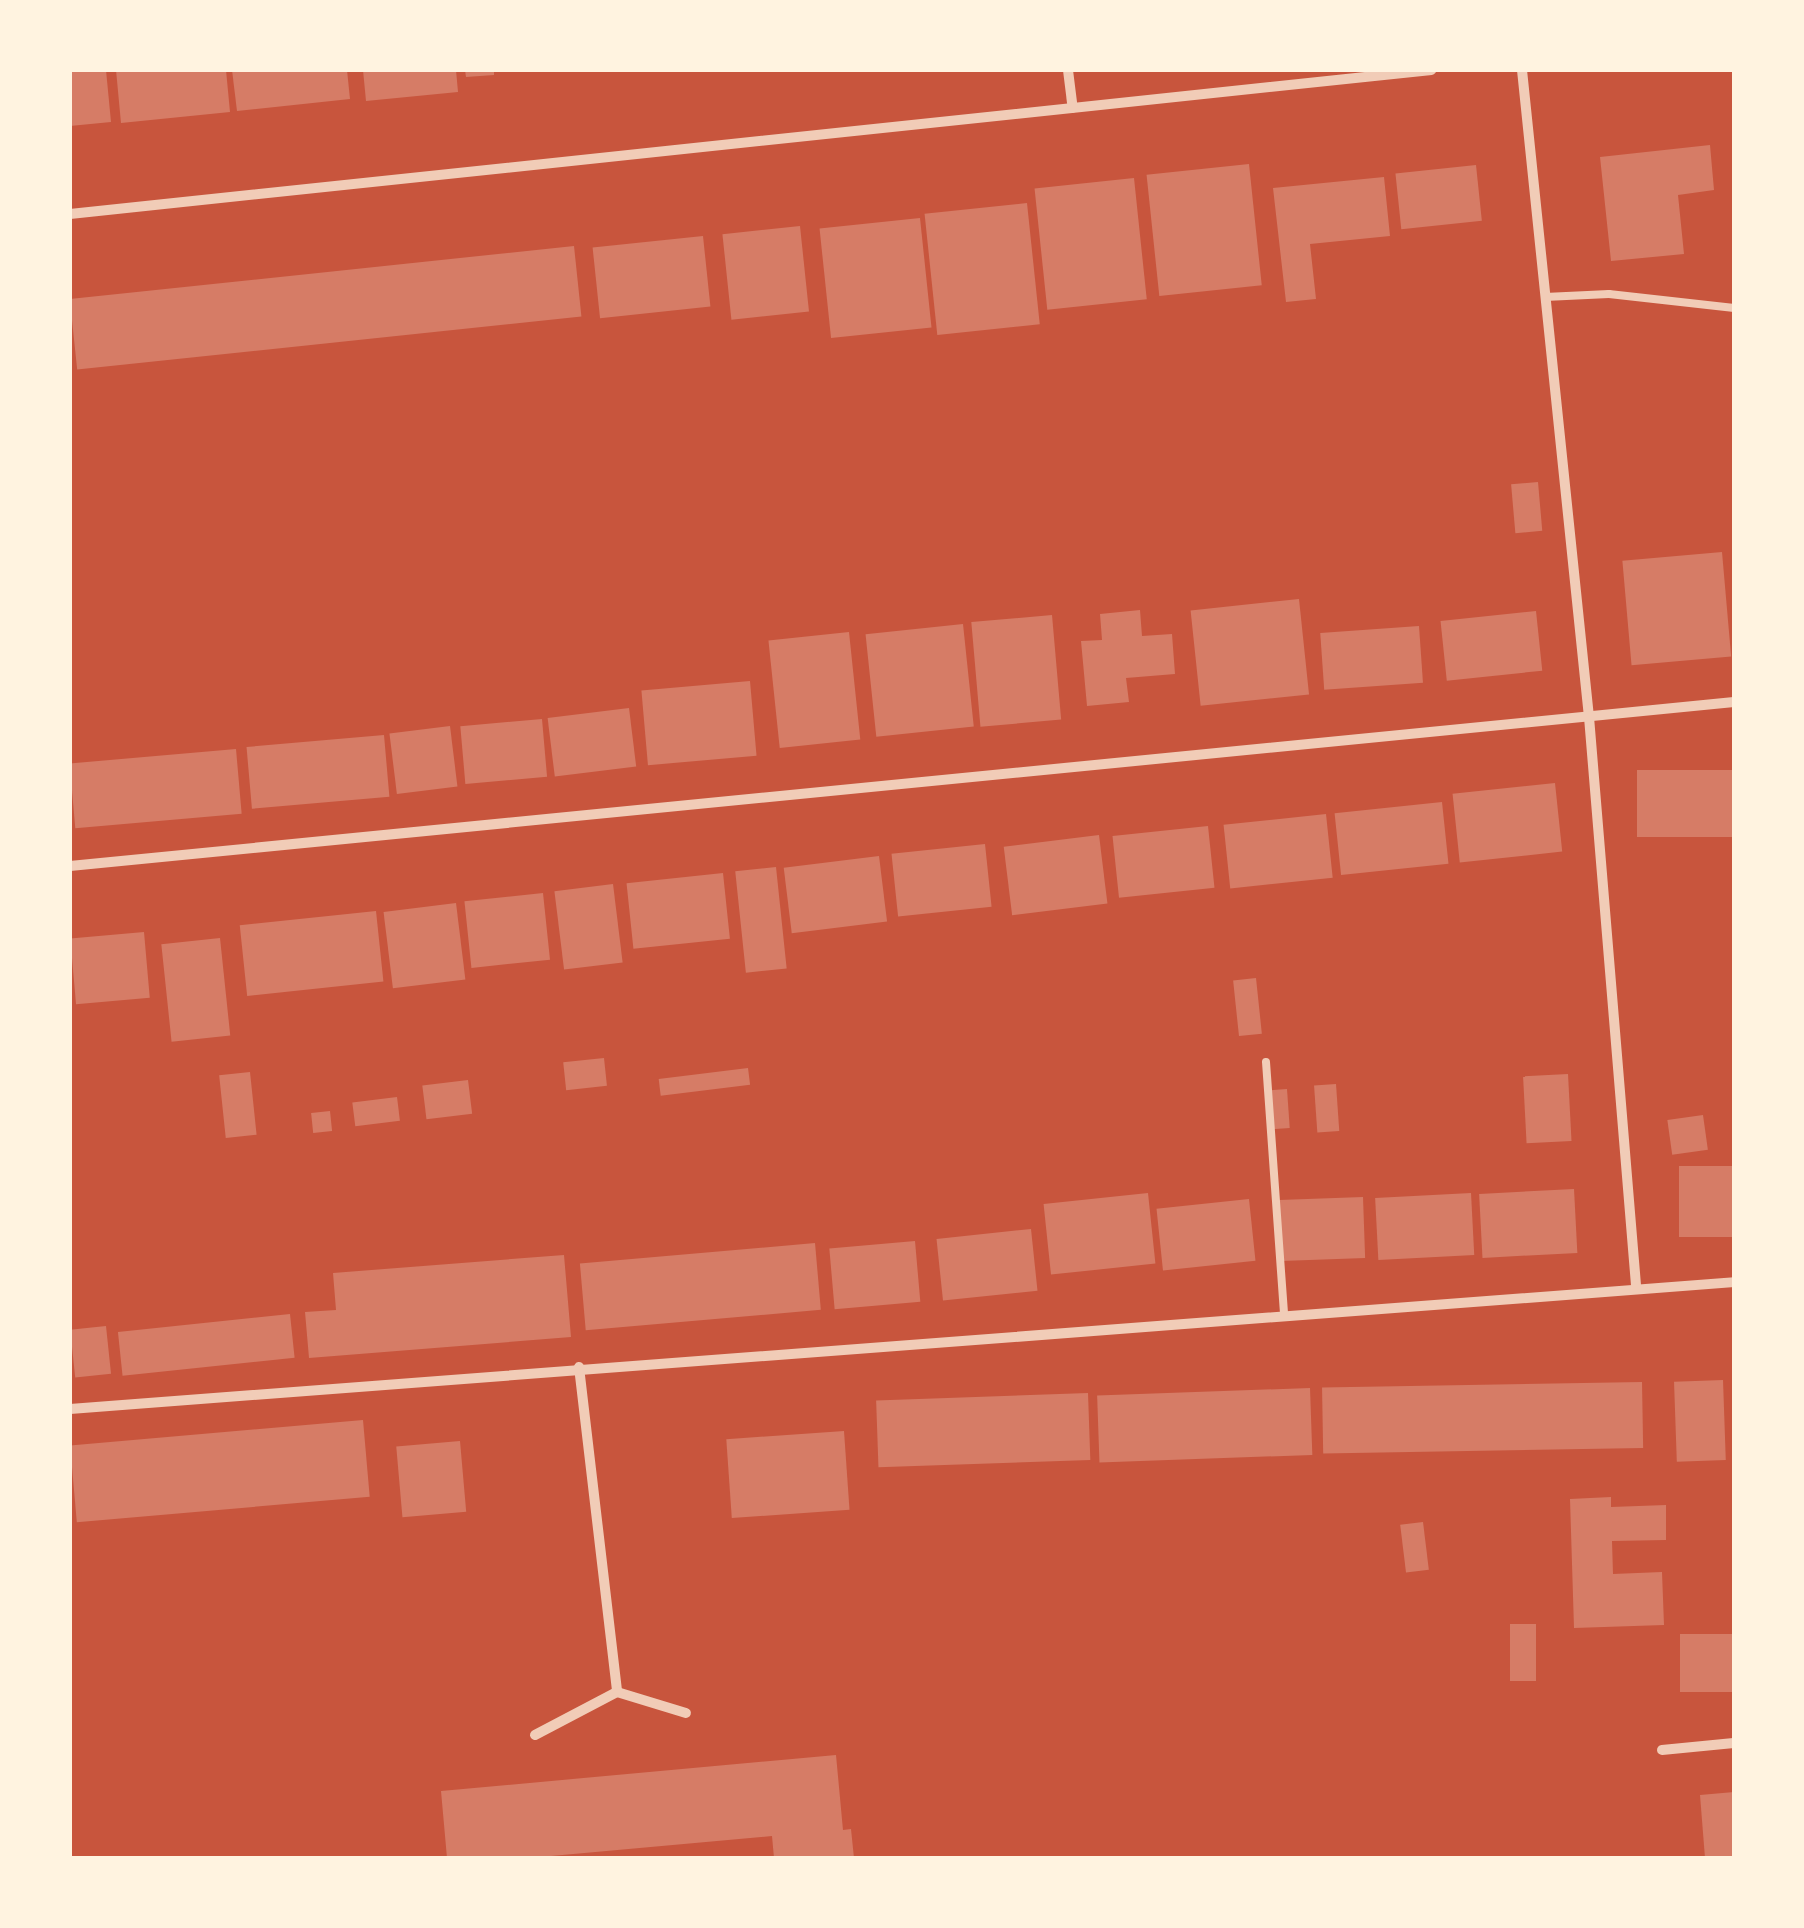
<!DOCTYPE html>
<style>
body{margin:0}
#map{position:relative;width:1804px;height:1928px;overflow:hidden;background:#c8553d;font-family:Ubuntu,sans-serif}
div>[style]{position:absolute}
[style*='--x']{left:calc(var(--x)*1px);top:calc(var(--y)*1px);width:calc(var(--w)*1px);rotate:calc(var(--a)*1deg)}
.building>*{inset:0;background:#d67c66;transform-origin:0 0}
.service>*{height:8px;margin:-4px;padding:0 4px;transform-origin:4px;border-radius:4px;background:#f1ccb7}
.minor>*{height:10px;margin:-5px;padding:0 5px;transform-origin:5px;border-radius:5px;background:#f1ccb7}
span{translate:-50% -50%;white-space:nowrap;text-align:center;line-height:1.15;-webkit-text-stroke:10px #fff3e0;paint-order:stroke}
.frame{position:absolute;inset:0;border:72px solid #fff3e0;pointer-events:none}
</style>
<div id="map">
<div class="building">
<i style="clip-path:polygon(70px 70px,106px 70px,111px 122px,70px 126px)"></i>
<i style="clip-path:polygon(116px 70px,226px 70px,230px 112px,121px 123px)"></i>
<i style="clip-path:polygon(232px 70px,347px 70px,350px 99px,237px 111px)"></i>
<i style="clip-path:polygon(363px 70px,456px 70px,458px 92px,366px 101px)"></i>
<i style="clip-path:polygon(465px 70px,494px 70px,494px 75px,466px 77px)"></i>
<i style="clip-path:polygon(1710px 145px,1714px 190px,1678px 195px,1684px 254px,1611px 261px,1600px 157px)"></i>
<i style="left:1249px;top:164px;width:122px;height:103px;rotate:84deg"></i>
<i style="left:1476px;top:165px;width:56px;height:81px;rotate:84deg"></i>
<i style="clip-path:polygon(1384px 177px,1390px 236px,1310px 244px,1316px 299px,1286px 302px,1273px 188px)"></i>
<i style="left:1134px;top:178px;width:122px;height:100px;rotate:84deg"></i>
<i style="left:1027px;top:203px;width:122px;height:103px;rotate:84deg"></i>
<i style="left:920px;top:218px;width:110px;height:101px;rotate:84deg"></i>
<i style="left:800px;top:226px;width:86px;height:78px;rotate:84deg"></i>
<i style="left:703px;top:236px;width:71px;height:111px;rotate:84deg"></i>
<i style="left:574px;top:246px;width:71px;height:507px;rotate:84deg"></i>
<i style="left:1538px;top:482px;width:49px;height:27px;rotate:85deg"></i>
<i style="left:1722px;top:552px;width:105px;height:100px;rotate:85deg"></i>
<i style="left:1299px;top:599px;width:96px;height:109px;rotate:84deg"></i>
<i style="clip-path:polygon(1140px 610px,1142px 636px,1172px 634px,1175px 674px,1126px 678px,1129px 702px,1087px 706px,1081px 641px,1102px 640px,1100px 614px)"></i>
<i style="left:1536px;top:611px;width:60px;height:96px;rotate:84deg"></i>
<i style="left:1052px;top:615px;width:105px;height:81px;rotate:85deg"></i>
<i style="left:963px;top:624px;width:103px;height:98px;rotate:84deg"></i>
<i style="left:1419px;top:626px;width:57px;height:99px;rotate:86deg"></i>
<i style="left:849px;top:632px;width:108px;height:81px;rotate:84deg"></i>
<i style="left:750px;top:681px;width:75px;height:109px;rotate:85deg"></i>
<i style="left:629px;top:708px;width:59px;height:82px;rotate:83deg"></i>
<i style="left:542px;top:719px;width:58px;height:82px;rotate:85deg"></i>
<i style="left:450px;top:726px;width:61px;height:61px;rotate:83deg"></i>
<i style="left:384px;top:735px;width:62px;height:138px;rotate:85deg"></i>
<i style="left:236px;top:749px;width:65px;height:167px;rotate:85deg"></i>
<i style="left:1734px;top:770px;width:67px;height:97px;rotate:90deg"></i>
<i style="left:1555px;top:783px;width:69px;height:103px;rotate:84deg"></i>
<i style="left:1442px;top:802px;width:62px;height:108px;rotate:84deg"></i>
<i style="left:1326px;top:814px;width:64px;height:103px;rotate:84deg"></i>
<i style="left:1208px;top:826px;width:62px;height:96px;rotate:84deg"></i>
<i style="left:1099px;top:835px;width:69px;height:96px;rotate:83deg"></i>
<i style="left:985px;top:844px;width:63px;height:94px;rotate:84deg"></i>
<i style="left:879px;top:856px;width:66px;height:96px;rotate:83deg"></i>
<i style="left:776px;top:867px;width:102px;height:41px;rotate:84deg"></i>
<i style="left:723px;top:873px;width:66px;height:97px;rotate:84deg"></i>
<i style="left:613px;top:884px;width:79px;height:59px;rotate:83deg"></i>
<i style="left:543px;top:893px;width:67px;height:79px;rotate:84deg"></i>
<i style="left:456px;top:903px;width:77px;height:73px;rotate:83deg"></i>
<i style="left:376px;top:911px;width:71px;height:137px;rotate:84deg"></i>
<i style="left:144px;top:932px;width:66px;height:74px;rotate:85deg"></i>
<i style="left:220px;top:938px;width:98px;height:59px;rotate:84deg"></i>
<i style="left:1256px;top:978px;width:56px;height:23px;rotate:84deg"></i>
<i style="left:604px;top:1058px;width:28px;height:41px;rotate:84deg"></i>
<i style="left:748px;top:1068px;width:17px;height:90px;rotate:83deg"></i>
<i style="left:250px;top:1072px;width:63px;height:31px;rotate:84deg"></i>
<i style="left:1568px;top:1074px;width:67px;height:45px;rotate:87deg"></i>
<i style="left:468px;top:1080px;width:34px;height:46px;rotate:83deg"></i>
<i style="left:1336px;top:1084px;width:47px;height:22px;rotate:86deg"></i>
<i style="left:1287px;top:1089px;width:39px;height:18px;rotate:86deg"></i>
<i style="left:397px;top:1097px;width:24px;height:45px;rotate:83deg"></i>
<i style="left:330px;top:1111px;width:20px;height:19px;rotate:84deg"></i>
<i style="left:1703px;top:1115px;width:35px;height:36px;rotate:82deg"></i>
<i style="left:1734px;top:1166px;width:71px;height:55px;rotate:90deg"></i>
<i style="left:1574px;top:1189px;width:64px;height:95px;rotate:87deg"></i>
<i style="left:1148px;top:1193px;width:71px;height:105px;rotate:84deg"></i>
<i style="left:1471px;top:1193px;width:62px;height:96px;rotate:87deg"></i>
<i style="left:1363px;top:1197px;width:61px;height:84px;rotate:88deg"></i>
<i style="left:1249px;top:1199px;width:62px;height:93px;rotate:84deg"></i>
<i style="left:1031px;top:1229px;width:62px;height:95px;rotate:84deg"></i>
<i style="left:915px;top:1241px;width:61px;height:86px;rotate:85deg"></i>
<i style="left:815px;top:1243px;width:67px;height:236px;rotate:85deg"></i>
<i style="clip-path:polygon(564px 1255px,571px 1337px,309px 1358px,305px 1312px,336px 1310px,333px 1273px)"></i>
<i style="left:290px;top:1314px;width:44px;height:173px;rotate:84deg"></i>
<i style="left:106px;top:1326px;width:48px;height:36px;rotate:84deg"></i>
<i style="left:1723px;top:1380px;width:80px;height:49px;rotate:88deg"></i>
<i style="left:1642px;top:1382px;width:66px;height:320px;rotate:89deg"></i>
<i style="left:1310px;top:1388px;width:67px;height:213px;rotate:88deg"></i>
<i style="left:1088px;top:1393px;width:67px;height:212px;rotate:88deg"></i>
<i style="left:363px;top:1420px;width:77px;height:294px;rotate:85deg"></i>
<i style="left:844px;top:1431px;width:79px;height:118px;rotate:86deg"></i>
<i style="left:460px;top:1441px;width:71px;height:64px;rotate:85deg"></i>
<i style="clip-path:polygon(1611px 1497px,1611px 1507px,1666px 1505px,1666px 1540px,1612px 1541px,1613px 1574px,1662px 1572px,1664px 1625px,1574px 1628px,1570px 1499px)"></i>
<i style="left:1423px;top:1522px;width:48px;height:23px;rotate:83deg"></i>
<i style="left:1510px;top:1624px;width:26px;height:57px"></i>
<i style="left:1734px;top:1634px;width:58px;height:54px;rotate:90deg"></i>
<i style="clip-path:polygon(836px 1755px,843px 1830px,851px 1829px,854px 1858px,774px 1858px,772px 1836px,529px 1858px,447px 1858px,441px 1791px)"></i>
<i style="clip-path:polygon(1734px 1792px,1734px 1858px,1705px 1858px,1700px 1795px)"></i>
</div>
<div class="service">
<i style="--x:1545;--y:297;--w:64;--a:-2.7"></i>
<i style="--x:1609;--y:294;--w:126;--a:6.4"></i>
<i style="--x:1266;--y:1062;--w:251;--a:85.9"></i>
</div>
<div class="minor">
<i style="--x:1068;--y:70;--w:38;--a:83"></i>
<i style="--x:1522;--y:70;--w:650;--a:84.09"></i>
<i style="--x:1589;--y:717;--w:570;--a:85.27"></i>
<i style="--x:70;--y:214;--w:1369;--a:-6.04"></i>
<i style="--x:70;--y:866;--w:1672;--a:-5.63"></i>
<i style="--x:579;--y:1367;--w:327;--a:83.3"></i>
<i style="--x:70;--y:1409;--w:1669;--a:-4.36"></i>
<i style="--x:535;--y:1735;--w:93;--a:-27.7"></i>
<i style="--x:617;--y:1692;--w:72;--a:16.9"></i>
<i style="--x:1662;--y:1750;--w:72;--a:-5.6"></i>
</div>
<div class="frame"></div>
</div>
